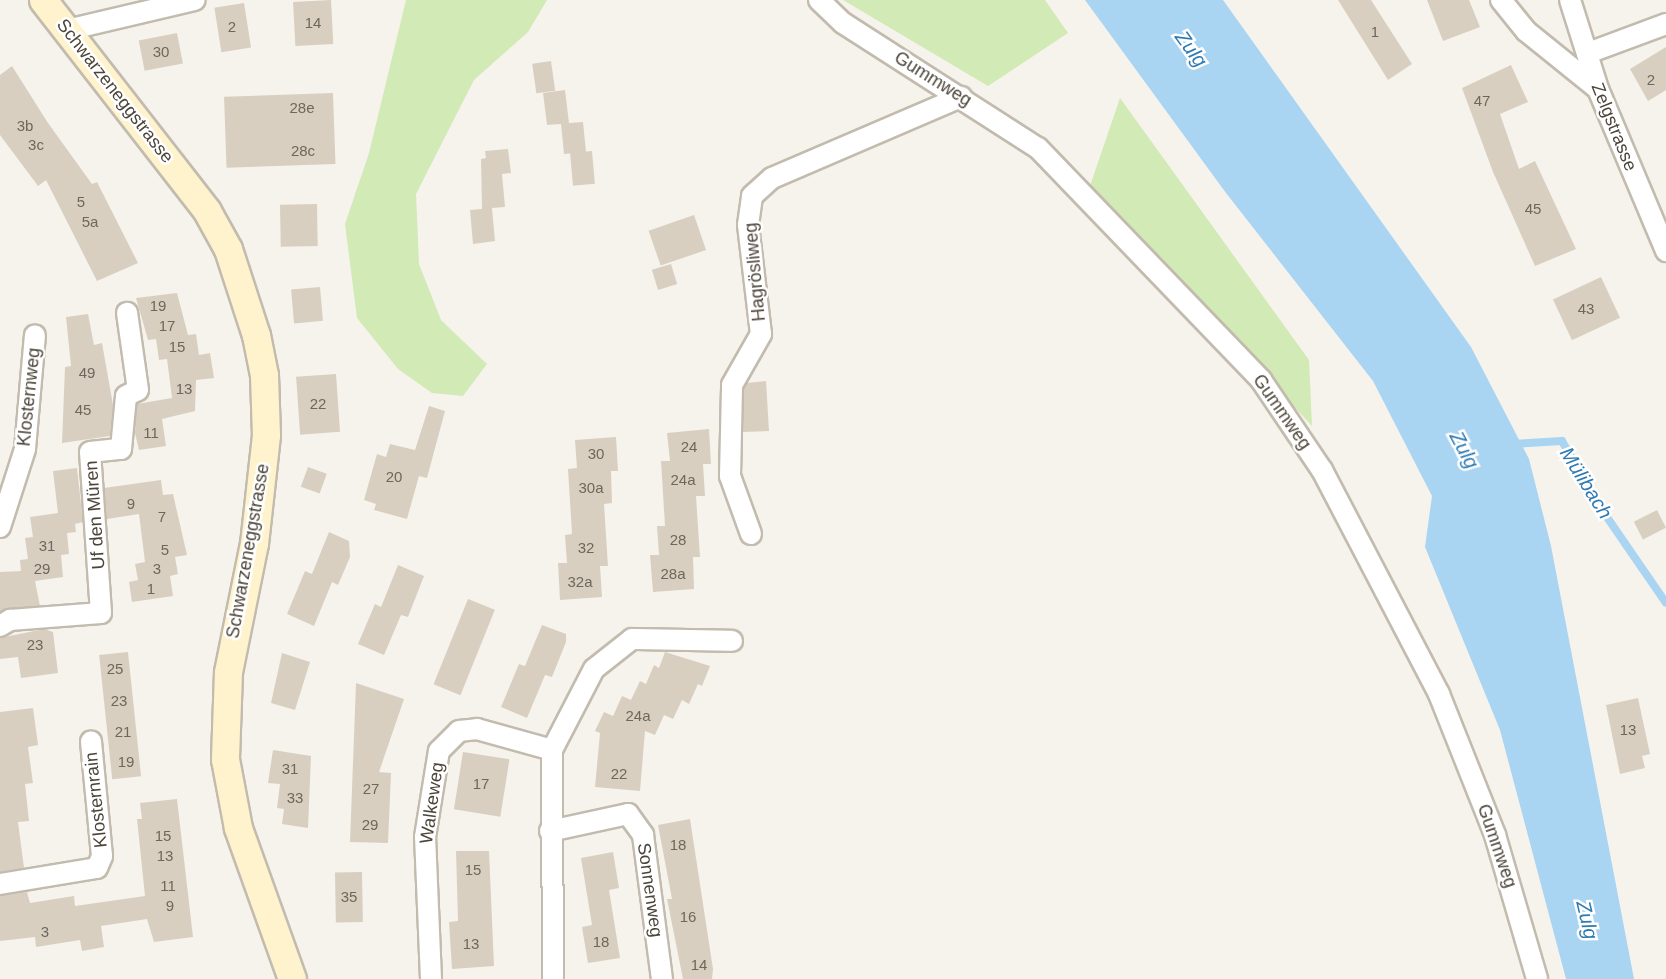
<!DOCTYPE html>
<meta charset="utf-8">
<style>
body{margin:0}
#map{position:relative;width:1666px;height:979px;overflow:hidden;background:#f6f3ec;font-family:Arial,sans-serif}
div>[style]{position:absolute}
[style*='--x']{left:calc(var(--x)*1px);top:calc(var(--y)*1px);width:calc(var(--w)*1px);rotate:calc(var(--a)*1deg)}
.green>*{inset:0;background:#d2eab5}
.water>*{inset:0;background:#a9d4f2}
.stream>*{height:8px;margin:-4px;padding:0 4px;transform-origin:4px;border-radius:4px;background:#a9d4f2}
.building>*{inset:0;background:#d8cfc1;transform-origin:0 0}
.roads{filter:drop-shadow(2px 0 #c2bbae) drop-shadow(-2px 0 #c2bbae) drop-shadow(0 2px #c2bbae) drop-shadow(0 -2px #c2bbae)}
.street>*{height:20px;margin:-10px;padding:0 10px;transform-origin:10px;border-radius:10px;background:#fff}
.secondary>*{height:27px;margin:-13.5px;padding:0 13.5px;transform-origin:13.5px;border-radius:13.5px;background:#fff3cd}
span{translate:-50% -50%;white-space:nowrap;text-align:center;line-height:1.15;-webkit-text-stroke:5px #fff;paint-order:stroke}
.number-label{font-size:15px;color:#6e675b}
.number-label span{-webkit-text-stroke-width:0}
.street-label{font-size:18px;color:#4b4439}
.water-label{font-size:20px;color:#2e7ab2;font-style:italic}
</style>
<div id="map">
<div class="green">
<i style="clip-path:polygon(406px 0,547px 0,528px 32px,474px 80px,416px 194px,419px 264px,441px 320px,487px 364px,463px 396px,432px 393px,398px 369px,357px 318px,345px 224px,369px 153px)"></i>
<i style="clip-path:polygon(843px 0,1045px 0,1068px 33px,988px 86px)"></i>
<i style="clip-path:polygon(1120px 98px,1309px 360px,1312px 426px,1090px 186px)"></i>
</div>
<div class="water">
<i style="clip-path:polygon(1085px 0,1223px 0,1471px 347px,1529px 459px,1551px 546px,1634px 979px,1566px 979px,1500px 730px,1425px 547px,1432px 496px,1373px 381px,1226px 193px)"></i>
</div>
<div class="stream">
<i style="--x:1512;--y:444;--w:50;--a:-3.4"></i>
<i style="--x:1562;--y:441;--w:76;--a:60.1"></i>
<i style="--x:1600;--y:507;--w:116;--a:55.5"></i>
</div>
<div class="building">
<i style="left:331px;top:0;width:44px;height:38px;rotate:87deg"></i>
<i style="clip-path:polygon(1338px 0,1371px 0,1412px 64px,1388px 80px)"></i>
<i style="clip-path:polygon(1427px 0,1469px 0,1480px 27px,1443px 41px)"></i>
<i style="left:244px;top:3px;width:45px;height:30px;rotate:81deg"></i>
<i style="left:177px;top:33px;width:31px;height:39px;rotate:79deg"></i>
<i style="clip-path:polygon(1666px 47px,1666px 90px,1648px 101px,1630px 69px)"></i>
<i style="left:551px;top:61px;width:30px;height:19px;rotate:82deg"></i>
<i style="clip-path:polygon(1511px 65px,1528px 102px,1500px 114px,1519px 169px,1535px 161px,1576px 249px,1535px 266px,1493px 172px,1462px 88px)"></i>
<i style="clip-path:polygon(12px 66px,48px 123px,92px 184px,97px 182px,138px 263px,97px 281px,46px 180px,38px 186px,0 135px,0 75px)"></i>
<i style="clip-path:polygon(565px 90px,569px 123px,583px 122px,586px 152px,564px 154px,561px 124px,547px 125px,543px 93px)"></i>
<i style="left:333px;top:93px;width:71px;height:109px;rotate:88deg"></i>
<i style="clip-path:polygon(508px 149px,511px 173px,502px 174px,505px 207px,492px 208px,495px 241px,473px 244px,470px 210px,482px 209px,481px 159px,486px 158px,485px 151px)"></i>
<i style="left:592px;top:151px;width:33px;height:22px;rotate:85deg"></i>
<i style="left:317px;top:204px;width:42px;height:37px;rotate:89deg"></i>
<i style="left:694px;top:215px;width:37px;height:48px;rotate:71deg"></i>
<i style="left:671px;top:264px;width:21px;height:20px;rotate:73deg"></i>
<i style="left:1601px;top:277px;width:45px;height:53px;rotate:65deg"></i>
<i style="left:320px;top:287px;width:34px;height:29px;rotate:85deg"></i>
<i style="clip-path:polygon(177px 293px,188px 335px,196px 334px,199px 355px,210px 353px,214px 378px,196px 380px,195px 411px,162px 419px,166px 446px,139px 450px,135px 433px,137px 404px,172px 398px,167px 359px,159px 360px,156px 339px,148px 340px,136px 298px)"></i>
<i style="clip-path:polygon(88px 314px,94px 345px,102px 343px,113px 405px,110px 436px,62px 443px,65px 367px,71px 366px,66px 317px)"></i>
<i style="left:336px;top:374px;width:58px;height:40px;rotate:86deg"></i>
<i style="clip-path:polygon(766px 381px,769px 431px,743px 432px,744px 388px,747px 383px)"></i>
<i style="clip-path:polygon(429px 406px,445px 411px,427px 478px,419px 476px,407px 519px,374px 510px,376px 504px,364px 500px,377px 454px,386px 457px,390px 444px,415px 450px)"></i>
<i style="clip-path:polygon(709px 429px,711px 464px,703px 464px,705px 496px,696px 496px,700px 557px,693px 557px,694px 589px,653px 592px,650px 555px,659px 555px,657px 526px,665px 526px,661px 461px,670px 461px,667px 433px)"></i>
<i style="clip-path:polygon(616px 437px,618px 471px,611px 471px,612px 503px,604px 504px,608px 566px,600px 566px,602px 597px,560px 600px,558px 563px,567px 563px,565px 535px,572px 534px,568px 469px,577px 468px,575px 440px)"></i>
<i style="left:308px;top:467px;width:20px;height:21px;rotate:20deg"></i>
<i style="clip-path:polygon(77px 468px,83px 522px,75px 524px,76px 532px,67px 533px,69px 554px,61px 555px,63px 577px,35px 581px,40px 606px,0 612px,0 572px,21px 571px,20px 560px,28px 559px,25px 538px,33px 537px,30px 517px,58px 513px,53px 471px)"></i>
<i style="clip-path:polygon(161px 480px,163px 495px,173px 494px,187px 555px,175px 557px,178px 574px,170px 576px,173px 596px,132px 602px,129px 582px,138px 580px,135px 564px,145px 562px,139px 514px,107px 519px,104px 488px)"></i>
<i style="left:1657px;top:510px;width:20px;height:26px;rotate:63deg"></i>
<i style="clip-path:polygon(329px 532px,349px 541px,350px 557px,338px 585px,332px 582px,314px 626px,287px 614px,305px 571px,312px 574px)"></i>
<i style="clip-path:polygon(398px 565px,424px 576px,408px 617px,401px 615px,384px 655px,358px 644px,375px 604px,381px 607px)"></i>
<i style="left:468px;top:599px;width:29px;height:92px;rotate:22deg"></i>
<i style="clip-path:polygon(542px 625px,566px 634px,566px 642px,552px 677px,545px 675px,527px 718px,501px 707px,519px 664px,525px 666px)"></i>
<i style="clip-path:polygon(44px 629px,53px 632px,58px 673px,21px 678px,18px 657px,0 659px,0 638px)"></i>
<i style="left:128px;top:652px;width:125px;height:29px;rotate:84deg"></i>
<i style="clip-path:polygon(665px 652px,710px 666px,702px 686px,698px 684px,689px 704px,682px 700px,673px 719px,664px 715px,655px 735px,645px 731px,640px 791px,595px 787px,600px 733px,595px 731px,604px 712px,613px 716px,622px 696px,631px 700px,640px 681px,646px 684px,654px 665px,659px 668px)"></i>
<i style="clip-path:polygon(282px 653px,310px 662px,295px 710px,271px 703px)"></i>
<i style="clip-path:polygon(356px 683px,404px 699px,379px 772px,391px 773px,388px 843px,350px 842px)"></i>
<i style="clip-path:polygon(1638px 698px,1650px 754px,1642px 756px,1645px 768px,1620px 774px,1606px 705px)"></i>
<i style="clip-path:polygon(33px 708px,38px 745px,28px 747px,33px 783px,25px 784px,29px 821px,18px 822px,24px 868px,0 872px,0 712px)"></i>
<i style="clip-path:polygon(273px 750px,311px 756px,308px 828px,282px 824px,284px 809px,277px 808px,280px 784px,268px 783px)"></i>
<i style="left:463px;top:752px;width:47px;height:58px;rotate:9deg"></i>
<i style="clip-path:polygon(177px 799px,193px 937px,154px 942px,147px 919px,101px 926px,104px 947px,82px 951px,80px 940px,36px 947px,35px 937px,0 941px,0 896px,27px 892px,30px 903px,74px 896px,75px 906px,145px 896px,137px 819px,142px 819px,140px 803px)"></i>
<i style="clip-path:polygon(690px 819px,713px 969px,712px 979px,683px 979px,667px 899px,672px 899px,658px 825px)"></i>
<i style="clip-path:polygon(456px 851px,489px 851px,494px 966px,452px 969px,449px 922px,458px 921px)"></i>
<i style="clip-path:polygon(613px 852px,619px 888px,609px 890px,620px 958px,588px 963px,582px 927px,592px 925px,581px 858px)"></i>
<i style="left:362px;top:872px;width:50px;height:27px;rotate:89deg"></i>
</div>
<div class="roads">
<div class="street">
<i style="--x:819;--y:0;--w:33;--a:44"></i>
<i style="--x:843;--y:23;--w:232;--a:32.7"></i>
<i style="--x:1038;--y:148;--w:322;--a:46.1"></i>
<i style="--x:1261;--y:380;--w:109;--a:55.9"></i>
<i style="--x:1322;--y:470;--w:253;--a:62.4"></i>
<i style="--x:1439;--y:694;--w:152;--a:68.3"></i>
<i style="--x:1495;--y:835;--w:150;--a:73.7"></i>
<i style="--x:1501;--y:0;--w:40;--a:51"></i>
<i style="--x:1526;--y:31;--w:92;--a:38.9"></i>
<i style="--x:1570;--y:0;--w:93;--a:72.5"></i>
<i style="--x:1598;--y:89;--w:176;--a:67.2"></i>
<i style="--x:67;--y:30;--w:131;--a:-13.2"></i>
<i style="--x:1588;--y:53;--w:83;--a:-20.4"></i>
<i style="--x:0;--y:527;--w:82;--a:-72.2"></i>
<i style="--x:25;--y:449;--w:114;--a:-85"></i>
<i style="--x:751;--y:534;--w:62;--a:-109.9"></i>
<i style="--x:730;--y:476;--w:91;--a:-88.7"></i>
<i style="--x:732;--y:385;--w:59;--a:-60.4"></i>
<i style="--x:761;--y:334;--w:110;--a:-96.8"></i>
<i style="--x:748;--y:225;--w:29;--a:-82"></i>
<i style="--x:752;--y:196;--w:27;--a:-42"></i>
<i style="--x:772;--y:178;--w:206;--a:-23.2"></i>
<i style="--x:0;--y:626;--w:12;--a:-31"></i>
<i style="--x:10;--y:620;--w:91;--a:-4.4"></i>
<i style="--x:101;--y:613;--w:161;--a:-93.9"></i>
<i style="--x:90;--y:452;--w:31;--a:-6"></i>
<i style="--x:121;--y:449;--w:53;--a:-84.6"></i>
<i style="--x:126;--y:396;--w:13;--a:-27"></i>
<i style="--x:138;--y:390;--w:78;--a:-98.1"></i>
<i style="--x:550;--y:831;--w:80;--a:-12.3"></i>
<i style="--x:628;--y:814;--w:26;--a:54"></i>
<i style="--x:643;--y:835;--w:145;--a:82.5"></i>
<i style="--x:0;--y:884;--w:98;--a:-9.4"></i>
<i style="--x:97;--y:868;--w:13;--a:-67"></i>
<i style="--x:102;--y:856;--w:115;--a:-95.5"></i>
<i style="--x:431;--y:979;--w:142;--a:-92.4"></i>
<i style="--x:425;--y:837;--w:87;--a:-80.8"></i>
<i style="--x:439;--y:751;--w:28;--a:-45"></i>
<i style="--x:459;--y:731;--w:18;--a:-6"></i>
<i style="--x:477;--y:729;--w:78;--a:15.6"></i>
<i style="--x:553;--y:979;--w:229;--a:-90.3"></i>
<i style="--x:552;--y:750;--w:91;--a:-62.6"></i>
<i style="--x:594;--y:669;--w:48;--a:-38.3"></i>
<i style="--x:632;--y:639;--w:100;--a:1.1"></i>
</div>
<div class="secondary">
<i style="--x:43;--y:0;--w:267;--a:52.1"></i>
<i style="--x:207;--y:211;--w:43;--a:61.1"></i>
<i style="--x:228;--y:249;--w:90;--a:72"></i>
<i style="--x:256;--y:335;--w:41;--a:78.7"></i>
<i style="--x:264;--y:375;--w:60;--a:88.1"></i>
<i style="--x:266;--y:435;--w:109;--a:96.3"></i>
<i style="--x:254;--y:543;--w:132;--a:101.4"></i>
<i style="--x:228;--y:672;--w:87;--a:92"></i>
<i style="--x:225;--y:759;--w:70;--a:79.3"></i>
<i style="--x:238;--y:828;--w:160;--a:70.3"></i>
</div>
</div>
<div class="number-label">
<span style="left:313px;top:23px">14</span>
<span style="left:232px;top:27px">2</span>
<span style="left:1375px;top:32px">1</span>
<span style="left:161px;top:52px">30</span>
<span style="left:1651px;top:80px">2</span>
<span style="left:1482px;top:101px">47</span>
<span style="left:302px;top:108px">28e</span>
<span style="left:25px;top:126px">3b</span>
<span style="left:36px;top:145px">3c</span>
<span style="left:303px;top:151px">28c</span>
<span style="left:81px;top:202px">5</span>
<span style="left:1533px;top:209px">45</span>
<span style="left:90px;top:222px">5a</span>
<span style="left:158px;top:306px">19</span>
<span style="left:1586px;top:309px">43</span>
<span style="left:167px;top:326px">17</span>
<span style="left:177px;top:347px">15</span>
<span style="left:87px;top:373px">49</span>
<span style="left:184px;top:389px">13</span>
<span style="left:318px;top:404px">22</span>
<span style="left:83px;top:410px">45</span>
<span style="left:151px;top:433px">11</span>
<span style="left:689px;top:447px">24</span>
<span style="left:596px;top:454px">30</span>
<span style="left:394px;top:477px">20</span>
<span style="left:683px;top:480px">24a</span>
<span style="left:591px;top:488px">30a</span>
<span style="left:131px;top:504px">9</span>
<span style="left:162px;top:517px">7</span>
<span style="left:678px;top:540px">28</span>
<span style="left:47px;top:546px">31</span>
<span style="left:586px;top:548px">32</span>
<span style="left:165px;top:550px">5</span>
<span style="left:42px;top:569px">29</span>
<span style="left:157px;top:569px">3</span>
<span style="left:673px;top:574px">28a</span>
<span style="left:580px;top:582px">32a</span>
<span style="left:151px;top:589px">1</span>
<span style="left:35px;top:645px">23</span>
<span style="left:115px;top:669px">25</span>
<span style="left:119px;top:701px">23</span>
<span style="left:638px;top:716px">24a</span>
<span style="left:1628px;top:730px">13</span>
<span style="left:123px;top:732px">21</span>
<span style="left:126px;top:762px">19</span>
<span style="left:290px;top:769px">31</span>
<span style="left:619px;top:774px">22</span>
<span style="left:481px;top:784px">17</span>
<span style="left:371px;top:789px">27</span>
<span style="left:295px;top:798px">33</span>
<span style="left:370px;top:825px">29</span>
<span style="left:163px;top:836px">15</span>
<span style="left:678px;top:845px">18</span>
<span style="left:165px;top:856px">13</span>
<span style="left:473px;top:870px">15</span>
<span style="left:168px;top:886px">11</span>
<span style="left:349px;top:897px">35</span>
<span style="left:170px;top:906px">9</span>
<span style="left:688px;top:917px">16</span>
<span style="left:45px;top:932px">3</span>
<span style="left:601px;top:942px">18</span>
<span style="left:471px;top:944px">13</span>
<span style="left:699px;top:965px">14</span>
</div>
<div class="street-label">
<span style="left:933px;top:79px;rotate:32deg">Gummweg</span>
<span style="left:115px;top:91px;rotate:52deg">Schwarzeneggstrasse</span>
<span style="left:1614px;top:127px;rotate:68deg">Zelgstrasse</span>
<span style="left:755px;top:272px;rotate:-95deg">Hagrösliweg</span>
<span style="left:29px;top:397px;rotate:-84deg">Klosternweg</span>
<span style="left:1282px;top:412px;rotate:55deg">Gummweg</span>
<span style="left:95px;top:515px;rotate:-94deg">Uf den Müren</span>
<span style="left:248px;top:551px;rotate:-80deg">Schwarzeneggstrasse</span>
<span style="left:96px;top:800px;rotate:-96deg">Klosternrain</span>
<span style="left:432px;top:803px;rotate:-82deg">Walkeweg</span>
<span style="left:1497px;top:846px;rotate:71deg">Gummweg</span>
<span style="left:650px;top:890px;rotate:82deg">Sonnenweg</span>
</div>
<div class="water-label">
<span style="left:1191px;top:49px;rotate:54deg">Zulg</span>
<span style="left:1464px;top:450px;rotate:62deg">Zulg</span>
<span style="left:1586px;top:483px;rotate:58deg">Mülibach</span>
<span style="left:1587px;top:920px;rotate:77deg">Zulg</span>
</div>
</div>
